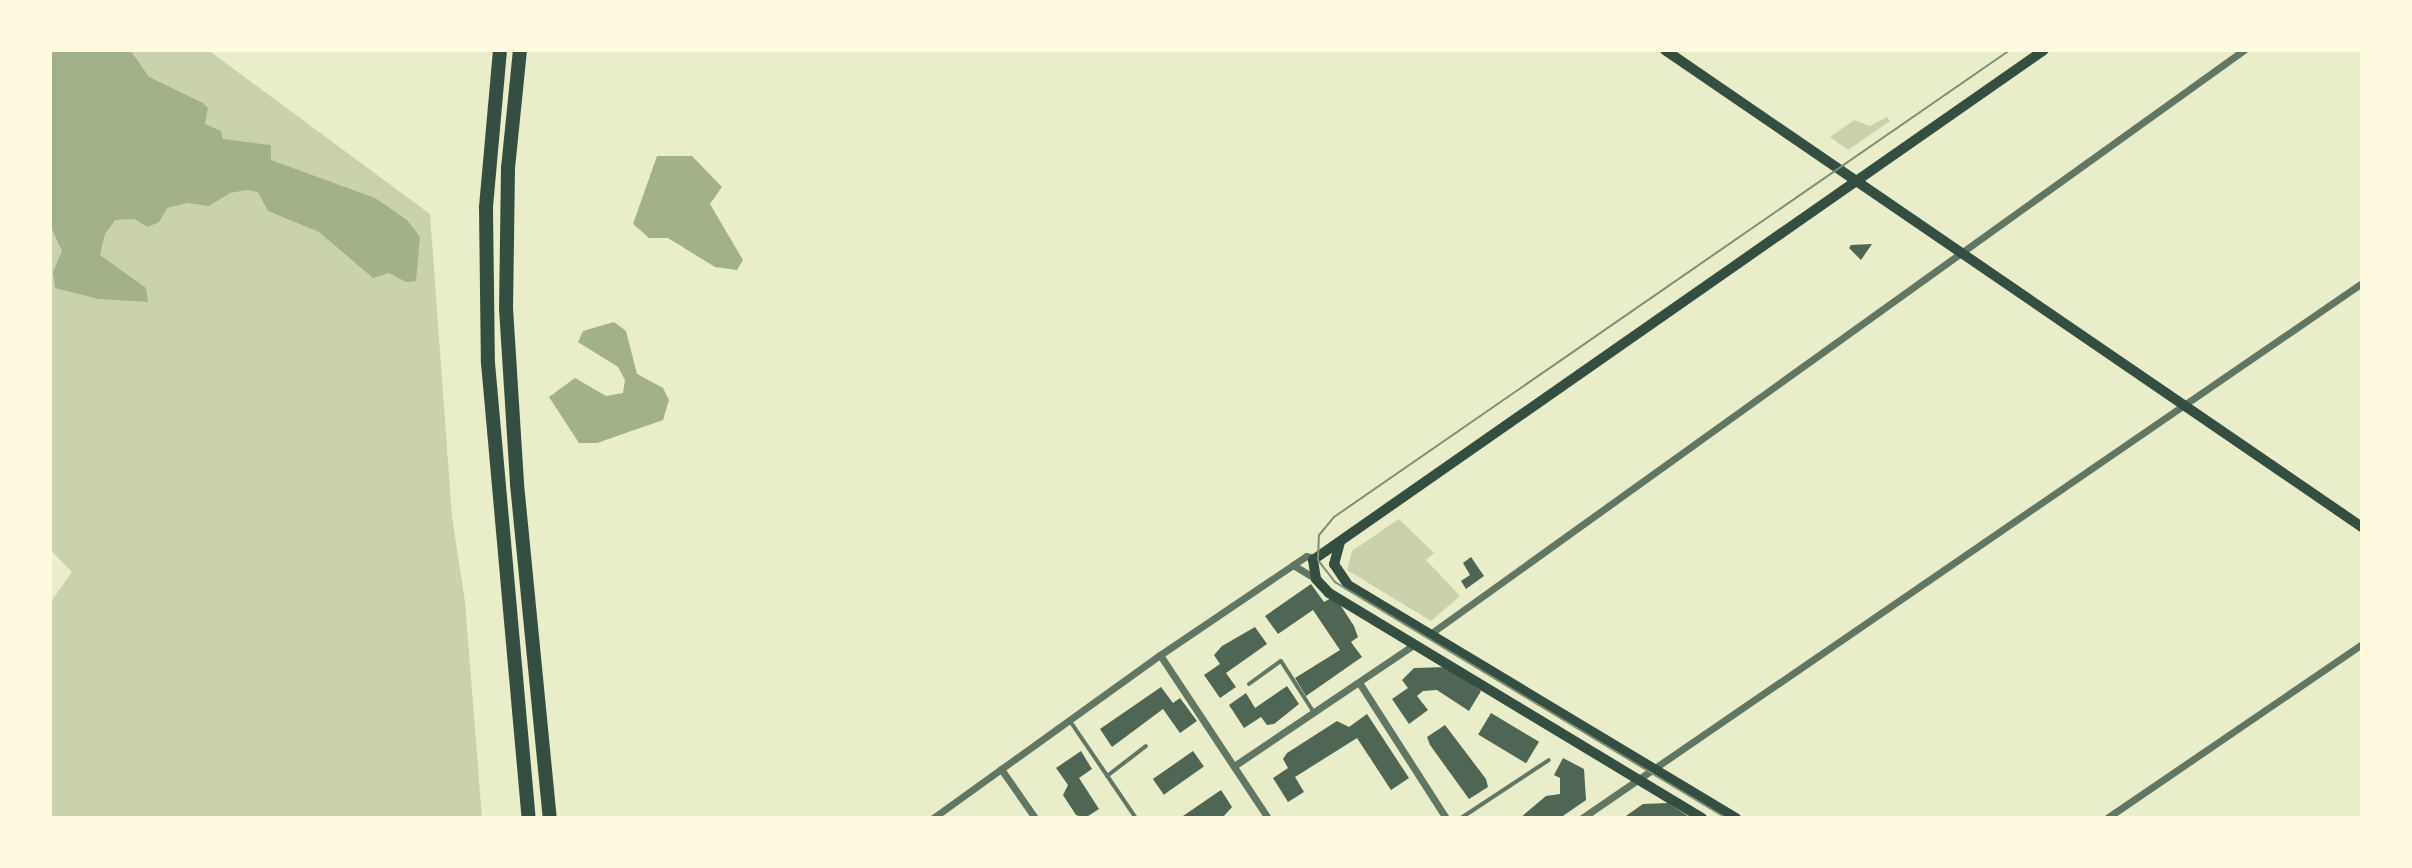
<!DOCTYPE html>
<style>
body{margin:0}
#map{position:relative;width:2412px;height:868px;overflow:hidden;background:#e9edc9;font-family:"Roboto Condensed",sans-serif}
div>[style]{position:absolute}
[style*='--x']{left:calc(var(--x)*1px);top:calc(var(--y)*1px);width:calc(var(--w)*1px);rotate:calc(var(--a)*1deg)}
.green>*{inset:0;background:#cad2ad}
.water>*{inset:0;background:#a3b18a}
.building>*{inset:0;background:#4f6655;transform-origin:0 0}
.service>*{height:4px;margin:-2px;padding:0 2px;transform-origin:2px;border-radius:2px;background:#617663}
.minor>*{height:7px;margin:-3.5px;padding:0 3.5px;transform-origin:3.5px;border-radius:3.5px;background:#617663}
.secondary>*{height:10px;margin:-5px;padding:0 5px;transform-origin:5px;border-radius:5px;background:#344e41}
.motorway>*{height:14px;margin:-7px;padding:0 7px;transform-origin:7px;border-radius:7px;background:#344e41}
.tram>*{height:2px;margin:-1px;padding:0 1px;transform-origin:1px;border-radius:1px;background:#7c8e77}
span{translate:-50% -50%;white-space:nowrap;text-align:center;line-height:1.15;-webkit-text-stroke:6px #fefae0;paint-order:stroke}
.frame{position:absolute;inset:0;border:52px solid #fefae0;pointer-events:none}
</style>
<div id="map">
<div class="green">
<i style="clip-path:polygon(50px 50px,208px 50px,430px 214px,452px 517px,465px 602px,482px 818px,50px 818px,50px 603px,72px 572px,50px 549px)"></i>
<i style="clip-path:polygon(1887px 117px,1890px 121px,1848px 150px,1830px 137px,1854px 120px,1870px 126px)"></i>
<i style="clip-path:polygon(1399px 519px,1434px 553px,1426px 560px,1460px 596px,1431px 621px,1347px 570px,1352px 551px)"></i>
</div>
<div class="water">
<i style="clip-path:polygon(50px 50px,130px 50px,149px 77px,203px 103px,208px 108px,205px 124px,221px 131px,223px 139px,271px 145px,271px 160px,375px 198px,407px 220px,420px 237px,416px 281px,406px 282px,389px 273px,373px 278px,319px 232px,268px 211px,258px 192px,247px 190px,230px 193px,209px 206px,187px 203px,167px 208px,159px 222px,148px 227px,134px 219px,115px 220px,105px 234px,100px 255px,146px 288px,148px 302px,98px 299px,55px 288px,53px 272px,62px 251px,50px 225px)"></i>
<i style="clip-path:polygon(657px 156px,692px 156px,722px 187px,710px 204px,743px 260px,737px 270px,715px 267px,668px 238px,649px 238px,633px 224px)"></i>
<i style="clip-path:polygon(614px 322px,626px 331px,637px 374px,663px 388px,669px 400px,663px 420px,597px 443px,579px 443px,549px 397px,575px 378px,606px 396px,623px 393px,625px 380px,618px 367px,578px 342px,583px 331px)"></i>
</div>
<div class="building">
<i style="clip-path:polygon(1872px 244px,1861px 260px,1849px 248px,1851px 245px)"></i>
<i style="clip-path:polygon(1471px 557px,1484px 576px,1466px 589px,1461px 581px,1470px 575px,1463px 563px)"></i>
<i style="clip-path:polygon(1311px 584px,1324px 602px,1331px 598px,1341px 606px,1354px 626px,1358px 637px,1351px 642px,1362px 657px,1306px 696px,1295px 678px,1340px 650px,1313px 610px,1278px 634px,1265px 616px)"></i>
<i style="clip-path:polygon(1255px 627px,1267px 644px,1226px 673px,1236px 687px,1220px 698px,1204px 675px,1220px 664px,1214px 655px,1222px 646px)"></i>
<i style="clip-path:polygon(1447px 667px,1481px 691px,1469px 711px,1437px 690px,1423px 691px,1417px 696px,1428px 710px,1409px 724px,1392px 699px,1408px 688px,1402px 680px,1414px 668px)"></i>
<i style="clip-path:polygon(1287px 686px,1299px 704px,1274px 724px,1267px 725px,1261px 717px,1244px 728px,1229px 705px,1246px 693px,1255px 708px)"></i>
<i style="clip-path:polygon(1161px 687px,1173px 703px,1180px 698px,1197px 721px,1180px 733px,1163px 709px,1112px 747px,1100px 729px)"></i>
<i style="left:1491px;top:713px;width:56px;height:25px;rotate:31deg"></i>
<i style="clip-path:polygon(1367px 714px,1409px 778px,1391px 790px,1357px 738px,1295px 777px,1304px 792px,1288px 802px,1273px 778px,1288px 768px,1283px 759px,1287px 753px,1337px 721px,1349px 727px)"></i>
<i style="clip-path:polygon(1445px 725px,1486px 779px,1488px 787px,1469px 799px,1430px 745px,1427px 737px)"></i>
<i style="clip-path:polygon(1081px 751px,1092px 769px,1079px 778px,1099px 809px,1085px 818px,1076px 815px,1063px 795px,1068px 785px,1056px 768px)"></i>
<i style="left:1193px;top:751px;width:19px;height:49px;rotate:55deg"></i>
<i style="clip-path:polygon(1563px 758px,1584px 769px,1586px 800px,1560px 818px,1520px 818px,1546px 796px,1560px 794px,1560px 778px,1554px 775px)"></i>
<i style="clip-path:polygon(1221px 790px,1232px 807px,1224px 816px,1180px 818px)"></i>
<i style="clip-path:polygon(1668px 803px,1691px 818px,1623px 818px,1643px 804px)"></i>
</div>
<div class="service">
<i style="--x:1249;--y:684;--w:39;--a:-36"></i>
<i style="--x:1281;--y:661;--w:59;--a:57.4"></i>
<i style="--x:1070;--y:721;--w:117;--a:55.8"></i>
<i style="--x:1107;--y:776;--w:49;--a:-37.6"></i>
<i style="--x:1461;--y:818;--w:105;--a:-33.4"></i>
</div>
<div class="minor">
<i style="--x:1293;--y:565;--w:27;--a:31"></i>
<i style="--x:1430;--y:634;--w:1002;--a:-35.66"></i>
<i style="--x:1160;--y:655;--w:196;--a:56.5"></i>
<i style="--x:1360;--y:684;--w:159;--a:57.3"></i>
<i style="--x:1234;--y:766;--w:218;--a:-34"></i>
<i style="--x:1001;--y:769;--w:60;--a:55.2"></i>
<i style="--x:933;--y:818;--w:279;--a:-35.7"></i>
<i style="--x:1160;--y:655;--w:176;--a:-34.1"></i>
<i style="--x:1306;--y:556;--w:8;--a:14"></i>
<i style="--x:1582;--y:818;--w:946;--a:-34.45"></i>
<i style="--x:2107;--y:818;--w:309;--a:-34.3"></i>
</div>
<div class="secondary">
<i style="--x:1665;--y:50;--w:845;--a:34.39"></i>
<i style="--x:1340;--y:542;--w:23;--a:105"></i>
<i style="--x:1334;--y:564;--w:25;--a:56"></i>
<i style="--x:1348;--y:585;--w:453;--a:31"></i>
<i style="--x:1702;--y:818;--w:436;--a:-148.9"></i>
<i style="--x:1329;--y:593;--w:19;--a:-133"></i>
<i style="--x:1316;--y:579;--w:19;--a:-99"></i>
<i style="--x:1313;--y:560;--w:891;--a:-34.9"></i>
</div>
<div class="motorway">
<i style="--x:500;--y:50;--w:159;--a:95.1"></i>
<i style="--x:486;--y:208;--w:155;--a:89.3"></i>
<i style="--x:488;--y:363;--w:457;--a:84.9"></i>
<i style="--x:520;--y:50;--w:119;--a:95.8"></i>
<i style="--x:508;--y:168;--w:140;--a:90.8"></i>
<i style="--x:506;--y:308;--w:176;--a:86.4"></i>
<i style="--x:517;--y:484;--w:336;--a:84.4"></i>
</div>
<div class="tram">
<i style="--x:1726;--y:818;--w:457;--a:-148.9"></i>
<i style="--x:1335;--y:582;--w:28;--a:-128"></i>
<i style="--x:1318;--y:560;--w:25;--a:-88"></i>
<i style="--x:1319;--y:535;--w:23;--a:-50"></i>
<i style="--x:1334;--y:517;--w:822;--a:-34.64"></i>
</div>
<div class="frame"></div>
</div>
